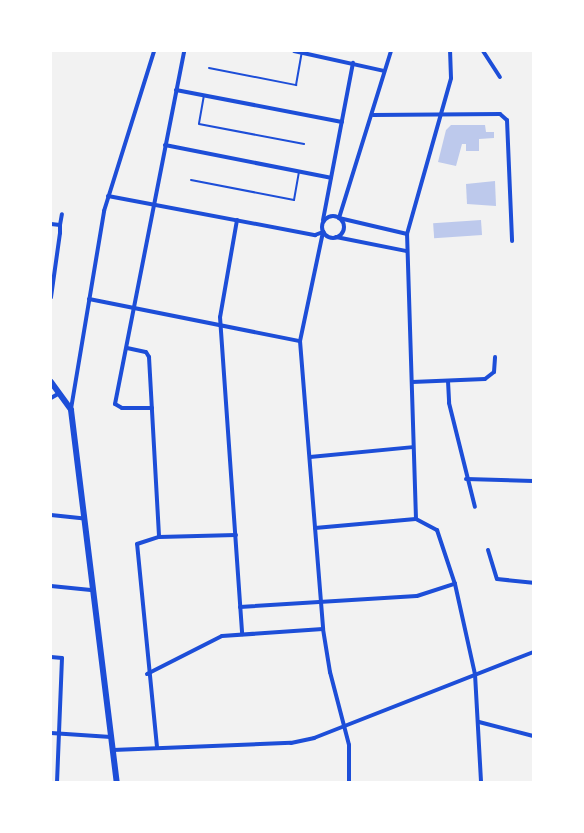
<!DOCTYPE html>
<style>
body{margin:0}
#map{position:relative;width:584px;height:833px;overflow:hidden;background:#f2f2f2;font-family:"PT Sans",sans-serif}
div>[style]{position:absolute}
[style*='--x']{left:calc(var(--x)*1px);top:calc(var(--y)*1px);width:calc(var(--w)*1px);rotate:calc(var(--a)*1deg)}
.building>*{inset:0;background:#bdc9ec;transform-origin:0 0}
.service>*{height:2px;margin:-1px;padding:0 1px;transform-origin:1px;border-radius:1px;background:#1d4ed8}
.minor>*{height:4px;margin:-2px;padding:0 2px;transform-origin:2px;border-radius:2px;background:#1d4ed8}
.minor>.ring{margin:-2px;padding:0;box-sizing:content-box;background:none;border:4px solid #1d4ed8;border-radius:50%}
.secondary>*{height:6px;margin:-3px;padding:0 3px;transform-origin:3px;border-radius:3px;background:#1d4ed8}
span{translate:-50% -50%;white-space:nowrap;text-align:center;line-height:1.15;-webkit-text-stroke:4.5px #fff;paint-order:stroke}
.frame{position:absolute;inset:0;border:52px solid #fff;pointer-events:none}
</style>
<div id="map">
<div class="building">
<i style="clip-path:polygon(451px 125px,485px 125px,486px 132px,494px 132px,494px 138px,479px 139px,479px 151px,466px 151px,466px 144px,462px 144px,456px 166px,438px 162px,446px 130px)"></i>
<i style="clip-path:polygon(495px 181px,496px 206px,467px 204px,466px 184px)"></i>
<i style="left:481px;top:220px;width:15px;height:48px;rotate:86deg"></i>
</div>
<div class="service">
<i style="--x:209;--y:68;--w:89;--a:11.1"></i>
<i style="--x:296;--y:85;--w:34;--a:-80"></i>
<i style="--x:204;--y:95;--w:29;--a:100"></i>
<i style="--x:199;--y:124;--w:107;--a:10.8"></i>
<i style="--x:191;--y:180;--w:105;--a:11"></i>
<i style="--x:294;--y:200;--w:27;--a:-80"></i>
</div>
<div class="minor">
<i style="--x:294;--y:51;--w:92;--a:12.5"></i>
<i style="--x:391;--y:51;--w:175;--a:107.3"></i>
<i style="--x:339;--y:218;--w:70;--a:13.2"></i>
<i style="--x:483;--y:51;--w:31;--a:57"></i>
<i style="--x:176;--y:90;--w:169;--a:10.9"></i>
<i style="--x:373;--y:115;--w:127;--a:-0.5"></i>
<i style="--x:500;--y:114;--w:9;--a:41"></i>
<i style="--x:507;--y:120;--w:121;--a:87.6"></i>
<i style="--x:165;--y:145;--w:169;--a:11.2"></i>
<i style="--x:108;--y:196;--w:211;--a:10.7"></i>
<i style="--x:315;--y:235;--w:9;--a:-21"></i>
<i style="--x:323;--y:232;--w:111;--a:101.9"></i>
<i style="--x:300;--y:341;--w:289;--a:85.4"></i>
<i style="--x:323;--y:629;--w:44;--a:80.8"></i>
<i style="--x:330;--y:672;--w:75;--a:75.4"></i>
<i style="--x:349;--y:745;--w:37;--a:90"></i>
<i class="ring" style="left:322px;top:216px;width:18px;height:18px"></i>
<i style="--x:237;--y:220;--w:98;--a:99.9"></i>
<i style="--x:220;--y:317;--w:318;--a:86"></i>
<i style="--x:323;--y:220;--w:160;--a:-79.2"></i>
<i style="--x:51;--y:224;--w:9;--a:6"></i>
<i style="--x:60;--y:225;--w:8;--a:90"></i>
<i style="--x:60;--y:233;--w:65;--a:98"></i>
<i style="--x:60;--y:225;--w:11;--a:-80"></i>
<i style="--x:336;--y:237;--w:71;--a:11.3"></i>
<i style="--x:89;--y:299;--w:215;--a:11.3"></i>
<i style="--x:127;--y:348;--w:19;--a:12"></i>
<i style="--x:146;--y:352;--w:6;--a:59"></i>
<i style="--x:149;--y:357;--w:180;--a:86.8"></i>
<i style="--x:448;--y:381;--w:22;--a:87"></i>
<i style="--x:449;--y:403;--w:107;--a:76"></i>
<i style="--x:412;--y:382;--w:73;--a:-2.4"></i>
<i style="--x:485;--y:379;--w:11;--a:-38"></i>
<i style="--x:494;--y:372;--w:15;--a:-86"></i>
<i style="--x:51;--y:398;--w:8;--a:-30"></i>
<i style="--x:152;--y:408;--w:30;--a:180"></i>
<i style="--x:122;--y:408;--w:8;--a:-150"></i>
<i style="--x:115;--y:404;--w:360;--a:-78.9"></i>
<i style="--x:71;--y:409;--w:201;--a:-80.5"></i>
<i style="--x:104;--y:211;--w:168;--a:-72.6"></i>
<i style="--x:310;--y:457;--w:103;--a:-5.5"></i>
<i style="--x:466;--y:479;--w:67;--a:1.7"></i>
<i style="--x:51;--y:515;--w:31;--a:6"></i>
<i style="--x:416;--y:519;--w:285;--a:-91.8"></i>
<i style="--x:407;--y:234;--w:162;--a:-74.2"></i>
<i style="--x:451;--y:78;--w:27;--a:-92"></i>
<i style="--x:315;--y:528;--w:101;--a:-5.1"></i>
<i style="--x:416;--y:519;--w:24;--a:28"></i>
<i style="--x:437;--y:530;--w:57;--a:71.6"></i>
<i style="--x:455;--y:584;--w:92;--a:77.5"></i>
<i style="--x:475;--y:674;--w:108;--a:86.8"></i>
<i style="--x:488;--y:550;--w:30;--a:73"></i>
<i style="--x:497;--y:579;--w:36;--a:6"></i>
<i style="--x:51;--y:586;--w:40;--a:5.7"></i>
<i style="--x:240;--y:607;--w:177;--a:-3.6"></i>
<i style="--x:417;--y:596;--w:40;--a:-18"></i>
<i style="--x:51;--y:657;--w:11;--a:5"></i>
<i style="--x:62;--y:658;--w:124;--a:92.3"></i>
<i style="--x:147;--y:674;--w:84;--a:-26.9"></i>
<i style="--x:222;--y:636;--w:101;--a:-4"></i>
<i style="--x:479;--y:722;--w:56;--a:14.5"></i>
<i style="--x:51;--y:733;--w:60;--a:3.8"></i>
<i style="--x:157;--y:747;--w:204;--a:-95.6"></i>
<i style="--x:137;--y:544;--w:23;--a:-18"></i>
<i style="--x:159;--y:537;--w:77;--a:-1.5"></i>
<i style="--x:113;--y:750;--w:178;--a:-2.3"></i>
<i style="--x:291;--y:743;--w:24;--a:-12"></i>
<i style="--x:314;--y:738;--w:235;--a:-21.4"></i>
</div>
<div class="secondary">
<i style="--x:51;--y:382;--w:34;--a:54"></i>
<i style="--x:71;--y:410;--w:375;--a:83"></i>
</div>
<div class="frame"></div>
</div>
